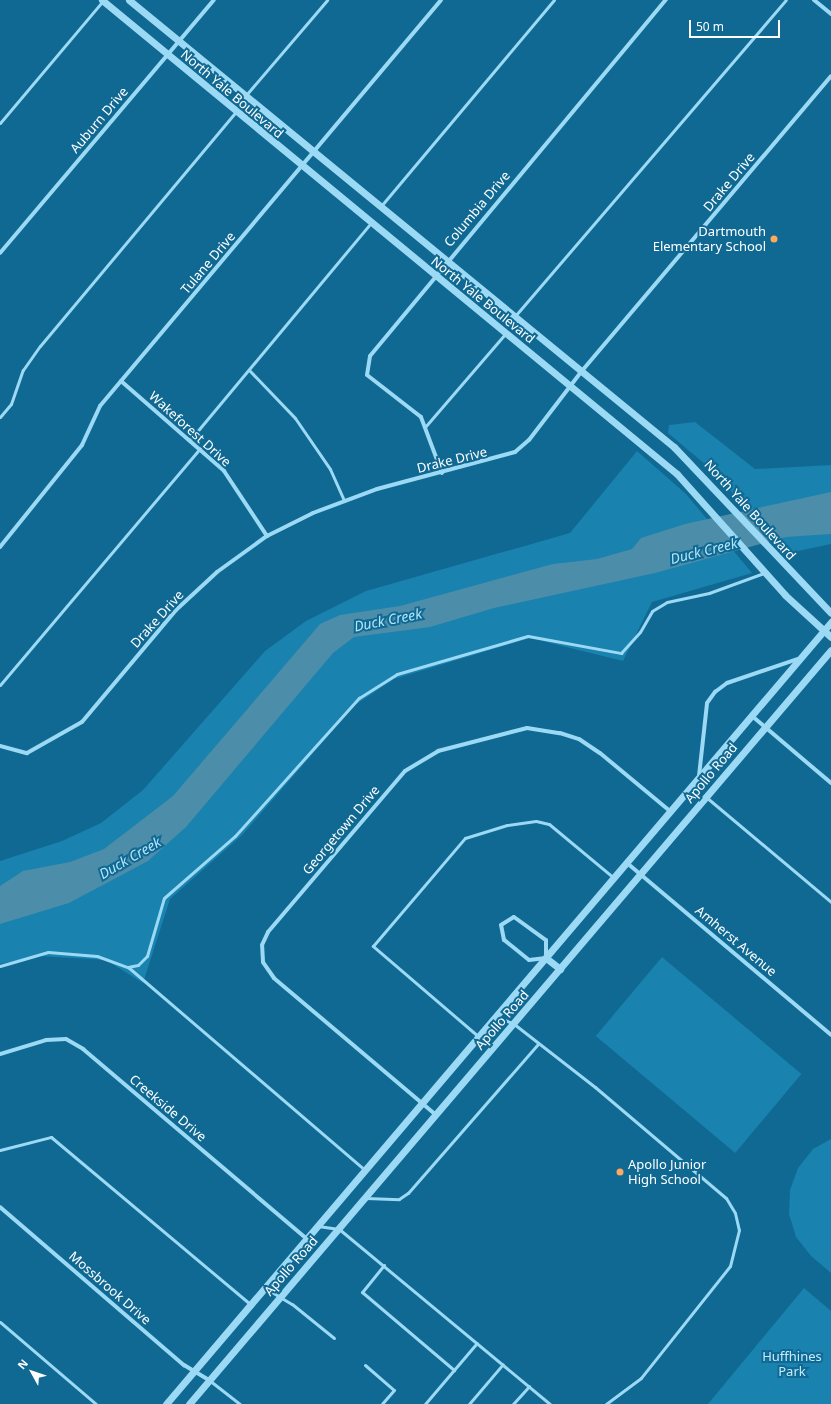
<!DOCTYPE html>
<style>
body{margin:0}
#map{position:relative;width:831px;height:1404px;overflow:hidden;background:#0f6993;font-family:"Noto Sans",sans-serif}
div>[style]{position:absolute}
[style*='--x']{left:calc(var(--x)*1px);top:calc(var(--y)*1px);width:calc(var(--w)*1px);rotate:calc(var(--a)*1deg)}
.green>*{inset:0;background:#1982af;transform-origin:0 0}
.water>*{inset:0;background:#4c8da9}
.service>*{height:3px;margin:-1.5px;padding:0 1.5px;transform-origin:1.5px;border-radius:1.5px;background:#9bd9f4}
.minor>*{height:4px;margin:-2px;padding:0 2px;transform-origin:2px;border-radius:2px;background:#9bd9f4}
.tertiary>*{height:7px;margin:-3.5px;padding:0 3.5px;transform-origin:3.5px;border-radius:3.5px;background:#9bd9f4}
.dots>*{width:11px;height:11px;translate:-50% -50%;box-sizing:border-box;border:2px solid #0f6993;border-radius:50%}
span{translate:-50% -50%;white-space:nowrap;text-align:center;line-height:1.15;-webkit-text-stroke:4px #0f6993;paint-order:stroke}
.street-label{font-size:13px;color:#fff}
.poi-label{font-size:13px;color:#fff}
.right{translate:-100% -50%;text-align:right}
.left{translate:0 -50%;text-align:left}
.park-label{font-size:13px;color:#c3ecfe}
.water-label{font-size:14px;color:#b4e6fc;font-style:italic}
.north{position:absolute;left:12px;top:1352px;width:40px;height:40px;-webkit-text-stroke:3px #0f6993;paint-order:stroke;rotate:310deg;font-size:11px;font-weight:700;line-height:16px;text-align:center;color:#fff}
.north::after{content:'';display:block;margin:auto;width:14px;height:18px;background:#fff;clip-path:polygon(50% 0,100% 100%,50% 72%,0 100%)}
.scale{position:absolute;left:689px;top:20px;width:91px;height:18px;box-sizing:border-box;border:2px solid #fff;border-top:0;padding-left:5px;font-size:12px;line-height:14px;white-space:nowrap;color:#fff;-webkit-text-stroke:3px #0f6993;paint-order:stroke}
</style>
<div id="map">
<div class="green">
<i style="clip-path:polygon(695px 422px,755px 469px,831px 465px,831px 544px,789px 553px,706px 465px,668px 433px,669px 425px)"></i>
<i style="clip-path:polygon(637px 451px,686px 494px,752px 573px,652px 602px,623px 661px,530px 638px,394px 679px,355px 705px,242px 835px,170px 899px,143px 983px,106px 960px,39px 956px,0 964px,0 861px,62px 841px,101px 823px,143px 790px,265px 651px,306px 621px,366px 591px,570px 533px)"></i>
<i style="left:662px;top:957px;width:182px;height:103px;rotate:40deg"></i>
<i style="clip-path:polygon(831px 1139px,831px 1273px,811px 1256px,796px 1237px,789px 1214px,790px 1190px,798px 1168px,813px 1149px)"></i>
<i style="clip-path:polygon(804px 1288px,831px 1311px,831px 1404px,708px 1404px)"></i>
</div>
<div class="water">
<i style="clip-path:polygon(831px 492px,831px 534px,786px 537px,655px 573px,494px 608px,430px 627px,354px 637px,333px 653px,186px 827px,148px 861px,69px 903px,0 924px,0 886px,23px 871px,70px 862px,104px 849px,173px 796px,320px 624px,340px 615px,400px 606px,553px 564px,597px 559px,632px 549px,641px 538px,685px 524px)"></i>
</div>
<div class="service">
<i style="--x:246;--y:95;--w:125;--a:-49.5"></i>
<i style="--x:0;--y:123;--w:158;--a:-49.9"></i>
<i style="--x:381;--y:206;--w:269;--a:-50"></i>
<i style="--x:515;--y:316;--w:416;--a:-49.4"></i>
<i style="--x:249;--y:370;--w:66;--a:46.2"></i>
<i style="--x:295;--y:418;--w:62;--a:55.5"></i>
<i style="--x:330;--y:469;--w:35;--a:66"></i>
<i style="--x:0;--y:417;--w:17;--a:-50"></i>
<i style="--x:11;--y:404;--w:36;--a:-71"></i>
<i style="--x:23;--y:370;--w:29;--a:-55"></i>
<i style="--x:40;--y:346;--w:304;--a:-50.1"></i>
<i style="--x:425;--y:427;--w:123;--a:-49.3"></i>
<i style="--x:190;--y:440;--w:281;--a:-50.2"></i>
<i style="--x:0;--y:685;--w:310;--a:-49.8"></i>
<i style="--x:706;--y:797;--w:163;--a:40"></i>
<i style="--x:0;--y:966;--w:50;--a:-16.3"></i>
<i style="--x:48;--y:952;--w:49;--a:4.7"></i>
<i style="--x:97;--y:956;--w:33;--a:20"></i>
<i style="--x:128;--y:967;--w:10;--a:-11"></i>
<i style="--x:138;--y:965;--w:13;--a:-45"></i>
<i style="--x:147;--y:956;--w:60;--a:-73.7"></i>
<i style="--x:164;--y:898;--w:94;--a:-41.1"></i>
<i style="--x:235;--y:836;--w:186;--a:-48.1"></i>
<i style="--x:359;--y:698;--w:45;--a:-32.3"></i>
<i style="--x:397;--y:674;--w:136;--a:-16.2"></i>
<i style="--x:528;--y:636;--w:95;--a:10.4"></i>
<i style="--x:621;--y:653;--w:28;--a:-48"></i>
<i style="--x:640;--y:632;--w:24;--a:-60"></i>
<i style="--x:652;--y:611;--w:17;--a:-31"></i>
<i style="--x:667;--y:602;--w:43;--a:-12.1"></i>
<i style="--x:709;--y:593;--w:59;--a:-20"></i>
<i style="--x:128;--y:967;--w:311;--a:40.6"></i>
<i style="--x:493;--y:1023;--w:12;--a:-14"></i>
<i style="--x:505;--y:1020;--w:10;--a:24"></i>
<i style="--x:514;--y:1024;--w:103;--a:37.9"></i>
<i style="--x:595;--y:1087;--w:172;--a:40.3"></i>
<i style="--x:726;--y:1198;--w:17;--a:59"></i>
<i style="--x:735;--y:1213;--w:17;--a:77"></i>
<i style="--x:739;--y:1230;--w:37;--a:104"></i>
<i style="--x:730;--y:1266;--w:143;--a:128.5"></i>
<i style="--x:641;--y:1378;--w:44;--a:143.4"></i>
<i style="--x:479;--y:1037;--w:140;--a:-139.4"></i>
<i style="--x:373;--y:946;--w:142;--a:-49.6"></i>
<i style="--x:465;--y:838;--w:44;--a:-17.2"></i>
<i style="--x:507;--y:825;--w:29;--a:-8"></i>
<i style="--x:536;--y:821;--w:13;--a:13"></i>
<i style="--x:549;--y:824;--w:85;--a:39.7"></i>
<i style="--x:0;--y:1150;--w:53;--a:-14.3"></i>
<i style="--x:51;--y:1137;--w:261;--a:40"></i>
<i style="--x:366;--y:1198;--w:33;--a:2"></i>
<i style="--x:399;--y:1199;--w:11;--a:-34"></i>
<i style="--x:408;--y:1193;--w:198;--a:-48.9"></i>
<i style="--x:318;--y:1226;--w:21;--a:8"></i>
<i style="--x:339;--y:1229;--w:274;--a:39.7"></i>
<i style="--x:384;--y:1265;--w:35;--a:129"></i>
<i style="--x:362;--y:1292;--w:121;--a:40.3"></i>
<i style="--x:265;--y:1288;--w:31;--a:31"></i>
<i style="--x:292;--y:1304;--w:54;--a:39"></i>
<i style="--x:0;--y:1322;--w:126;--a:40.5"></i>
<i style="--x:365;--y:1365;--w:38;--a:41"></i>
<i style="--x:394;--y:1390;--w:18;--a:131"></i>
<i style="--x:209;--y:1380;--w:39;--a:38"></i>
<i style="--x:425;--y:1404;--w:80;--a:-49.6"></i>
<i style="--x:469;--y:1404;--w:52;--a:-49.6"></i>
<i style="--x:513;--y:1404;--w:24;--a:-48"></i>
</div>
<div class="minor">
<i style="--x:814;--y:0;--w:22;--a:39"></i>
<i style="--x:0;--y:253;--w:331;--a:-49.8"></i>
<i style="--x:121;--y:381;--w:137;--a:41.1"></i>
<i style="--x:224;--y:471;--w:78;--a:56.5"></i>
<i style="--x:442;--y:473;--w:60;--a:-110.6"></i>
<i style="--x:421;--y:417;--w:68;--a:-142.1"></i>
<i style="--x:367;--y:375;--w:19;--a:-81"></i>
<i style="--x:370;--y:356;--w:463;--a:-50.3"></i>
<i style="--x:0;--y:547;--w:131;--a:-51.2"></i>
<i style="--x:82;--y:445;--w:43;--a:-65.2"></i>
<i style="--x:100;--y:406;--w:530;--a:-49.97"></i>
<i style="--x:752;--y:716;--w:104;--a:40.3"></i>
<i style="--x:0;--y:746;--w:28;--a:15"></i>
<i style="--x:27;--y:753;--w:63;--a:-29.4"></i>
<i style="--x:82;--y:722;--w:146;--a:-50"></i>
<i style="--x:176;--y:610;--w:56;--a:-42.8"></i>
<i style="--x:217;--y:572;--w:62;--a:-35.8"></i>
<i style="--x:267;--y:536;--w:51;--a:-26.6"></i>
<i style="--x:313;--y:513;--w:68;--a:-20.6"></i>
<i style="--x:377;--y:489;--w:143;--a:-15"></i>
<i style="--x:515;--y:452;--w:18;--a:-41"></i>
<i style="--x:529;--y:440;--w:86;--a:-52.6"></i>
<i style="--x:581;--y:372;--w:387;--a:-49.8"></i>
<i style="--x:699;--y:776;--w:73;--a:-83.7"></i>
<i style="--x:707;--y:703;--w:14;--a:-54"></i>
<i style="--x:715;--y:692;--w:15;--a:-37"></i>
<i style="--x:727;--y:683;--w:75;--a:-18.7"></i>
<i style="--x:627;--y:863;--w:267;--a:40.1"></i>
<i style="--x:514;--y:917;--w:39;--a:36"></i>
<i style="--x:546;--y:940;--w:18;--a:90"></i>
<i style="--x:546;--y:958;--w:17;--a:173"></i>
<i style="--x:529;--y:960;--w:32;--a:-141"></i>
<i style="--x:504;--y:940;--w:15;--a:-101"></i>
<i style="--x:501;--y:925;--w:15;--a:-32"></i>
<i style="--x:0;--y:1054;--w:48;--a:-16.9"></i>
<i style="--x:46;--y:1040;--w:20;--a:-3"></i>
<i style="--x:66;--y:1039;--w:20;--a:30"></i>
<i style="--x:83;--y:1049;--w:294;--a:40.3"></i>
<i style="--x:436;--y:1115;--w:212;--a:-139.8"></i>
<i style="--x:274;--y:978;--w:19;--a:-125"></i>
<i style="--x:263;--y:962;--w:17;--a:-93"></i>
<i style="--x:262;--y:945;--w:14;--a:-65"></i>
<i style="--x:268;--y:932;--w:211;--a:-49.6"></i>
<i style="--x:405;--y:771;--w:39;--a:-31"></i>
<i style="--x:438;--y:751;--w:92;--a:-14.5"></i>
<i style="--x:527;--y:728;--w:33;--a:9"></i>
<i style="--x:560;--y:733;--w:20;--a:18"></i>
<i style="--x:579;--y:739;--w:25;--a:34"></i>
<i style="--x:600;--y:753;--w:92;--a:39.7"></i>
<i style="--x:0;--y:1207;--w:243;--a:40.7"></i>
<i style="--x:184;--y:1365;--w:29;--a:31"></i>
</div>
<div class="tertiary">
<i style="--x:102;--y:0;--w:745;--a:39.5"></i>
<i style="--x:677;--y:474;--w:162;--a:48.2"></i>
<i style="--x:785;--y:595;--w:62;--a:42.4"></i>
<i style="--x:129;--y:0;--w:705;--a:39.36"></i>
<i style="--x:674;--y:447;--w:228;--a:46.6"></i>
<i style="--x:546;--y:958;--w:18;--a:38"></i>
<i style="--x:166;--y:1404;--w:1027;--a:-49.62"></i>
<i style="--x:189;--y:1404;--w:990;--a:-49.59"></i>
</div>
<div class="dots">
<i style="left:774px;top:239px;background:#ffa85e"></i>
<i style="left:620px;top:1172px;background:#ffa85e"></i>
</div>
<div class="street-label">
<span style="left:232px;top:94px;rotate:40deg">North Yale Boulevard</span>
<span style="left:99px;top:120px;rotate:-50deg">Auburn Drive</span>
<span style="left:729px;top:182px;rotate:-50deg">Drake Drive</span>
<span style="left:477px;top:209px;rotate:-50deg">Columbia Drive</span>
<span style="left:208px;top:263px;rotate:-50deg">Tulane Drive</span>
<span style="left:483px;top:300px;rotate:39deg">North Yale Boulevard</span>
<span style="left:190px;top:429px;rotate:42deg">Wakeforest Drive</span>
<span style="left:452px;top:460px;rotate:-14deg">Drake Drive</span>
<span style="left:750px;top:510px;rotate:48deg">North Yale Boulevard</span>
<span style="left:157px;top:619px;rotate:-48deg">Drake Drive</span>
<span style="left:711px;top:773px;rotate:-50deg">Apollo Road</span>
<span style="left:341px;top:830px;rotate:-50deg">Georgetown Drive</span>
<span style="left:736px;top:941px;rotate:40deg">Amherst Avenue</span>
<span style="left:502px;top:1020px;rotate:-49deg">Apollo Road</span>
<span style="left:168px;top:1108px;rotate:40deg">Creekside Drive</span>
<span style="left:291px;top:1266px;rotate:-49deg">Apollo Road</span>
<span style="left:110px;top:1288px;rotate:41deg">Mossbrook Drive</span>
</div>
<div class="poi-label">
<span class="right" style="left:766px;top:239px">Dartmouth<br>Elementary School</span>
<span class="left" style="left:628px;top:1172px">Apollo Junior<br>High School</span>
</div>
<div class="park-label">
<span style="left:792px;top:1364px">Huffhines<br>Park</span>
</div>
<div class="water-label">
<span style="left:704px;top:551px;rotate:-14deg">Duck Creek</span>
<span style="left:388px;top:620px;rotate:-11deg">Duck Creek</span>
<span style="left:130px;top:858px;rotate:-30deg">Duck Creek</span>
</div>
<div class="north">N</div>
<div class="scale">50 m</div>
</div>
